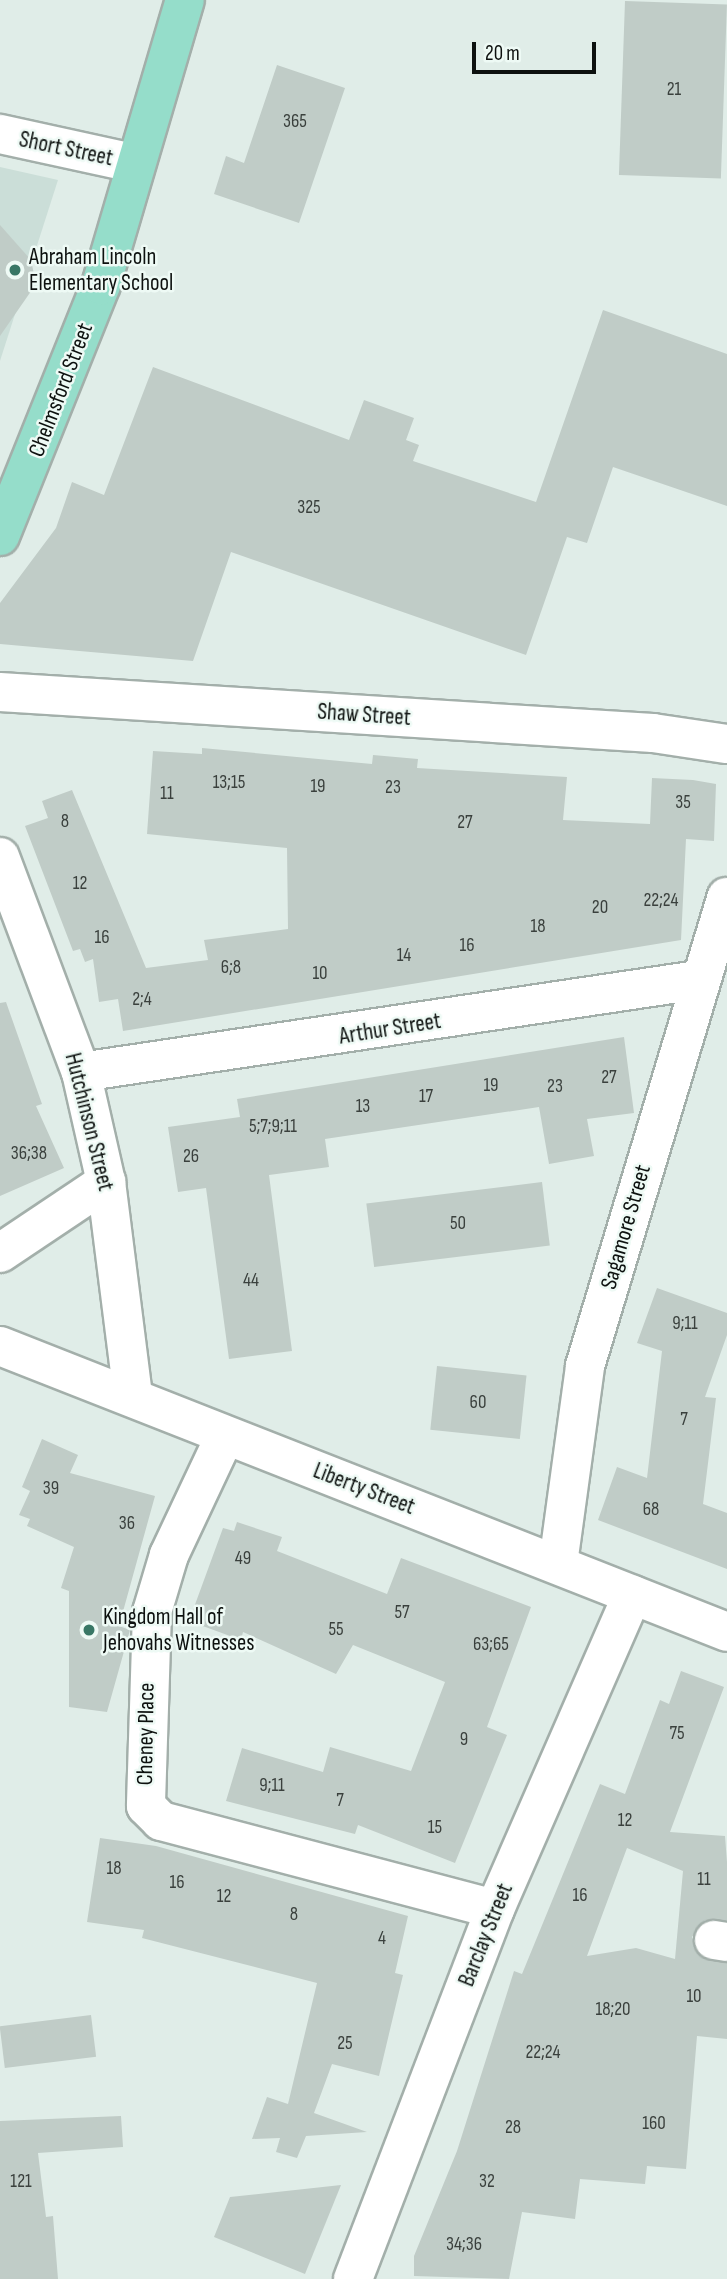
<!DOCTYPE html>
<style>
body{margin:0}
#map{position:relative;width:727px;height:2279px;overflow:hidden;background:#e0ede8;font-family:"Sofia Sans Condensed",sans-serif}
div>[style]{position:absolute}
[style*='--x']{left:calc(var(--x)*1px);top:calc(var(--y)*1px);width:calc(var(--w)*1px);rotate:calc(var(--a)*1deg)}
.built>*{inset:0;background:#cbded8}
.building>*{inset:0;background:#c0ccc7;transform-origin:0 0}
.roads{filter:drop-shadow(2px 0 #a3afaa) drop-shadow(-2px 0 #a3afaa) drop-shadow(0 2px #a3afaa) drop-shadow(0 -2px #a3afaa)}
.minor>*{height:38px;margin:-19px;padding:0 19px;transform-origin:19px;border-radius:19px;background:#fff}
.major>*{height:38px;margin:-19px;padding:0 19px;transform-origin:19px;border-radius:19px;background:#95ddca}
.dots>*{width:19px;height:19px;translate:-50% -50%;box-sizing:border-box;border:4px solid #eefaf5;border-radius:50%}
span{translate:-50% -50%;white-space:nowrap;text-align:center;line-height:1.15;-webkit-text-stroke:5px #eefaf5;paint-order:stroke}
.number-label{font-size:19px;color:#3a403d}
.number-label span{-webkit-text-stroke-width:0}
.street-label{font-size:23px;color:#0d110f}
.poi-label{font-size:23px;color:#0d110f}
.left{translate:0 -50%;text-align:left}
.scale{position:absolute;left:472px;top:42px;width:124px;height:32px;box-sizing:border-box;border:4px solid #0d110f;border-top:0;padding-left:9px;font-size:21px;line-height:24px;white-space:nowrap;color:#0d110f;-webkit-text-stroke:5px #eefaf5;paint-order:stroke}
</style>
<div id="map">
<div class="built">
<i style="clip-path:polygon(0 167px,58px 180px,0 361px)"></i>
</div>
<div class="building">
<i style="left:625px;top:1px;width:102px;height:174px;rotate:2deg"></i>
<i style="clip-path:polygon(277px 65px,345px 88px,299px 223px,214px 194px,226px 156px,244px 163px)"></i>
<i style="clip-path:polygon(0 225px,31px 260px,36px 284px,0 336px)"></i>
<i style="clip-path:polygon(603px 310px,727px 354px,727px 506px,613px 467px,587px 543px,567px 537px,526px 655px,231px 552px,193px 661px,0 644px,0 603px,56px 528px,72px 482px,104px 495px,153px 367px,349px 440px,364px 400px,414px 418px,406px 440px,419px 445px,413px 461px,536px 502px)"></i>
<i style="clip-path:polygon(202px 748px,372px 764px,373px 755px,418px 759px,417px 768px,567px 777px,563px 820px,650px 824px,652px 778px,693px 780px,716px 784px,714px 841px,686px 839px,681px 940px,123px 1031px,118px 999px,99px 1002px,93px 959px,85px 962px,80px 949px,73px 951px,25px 826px,48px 818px,42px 801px,72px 790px,146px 968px,208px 960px,204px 940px,288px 929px,287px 848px,147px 834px,153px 751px,202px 754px)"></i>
<i style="clip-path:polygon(6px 1002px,42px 1104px,36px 1106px,64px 1168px,0 1196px,0 1003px)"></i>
<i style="clip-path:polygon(624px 1037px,634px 1113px,587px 1119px,594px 1156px,549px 1164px,539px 1107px,325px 1139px,329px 1167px,269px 1175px,292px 1351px,229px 1359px,206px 1188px,178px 1192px,168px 1127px,240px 1117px,237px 1099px)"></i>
<i style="left:542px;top:1182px;width:64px;height:177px;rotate:83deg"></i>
<i style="clip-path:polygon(657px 1288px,727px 1313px,727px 1335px,705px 1397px,716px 1398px,703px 1504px,727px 1513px,727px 1569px,598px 1520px,617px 1467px,647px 1478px,662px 1351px,637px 1343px)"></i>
<i style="left:437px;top:1366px;width:90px;height:64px;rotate:6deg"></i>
<i style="clip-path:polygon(42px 1439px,78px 1455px,70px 1473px,155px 1496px,119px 1626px,130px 1630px,107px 1712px,69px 1707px,69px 1591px,61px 1588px,74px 1547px,27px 1526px,30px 1519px,19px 1515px,30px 1491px,22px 1487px)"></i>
<i style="clip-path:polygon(237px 1522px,282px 1537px,277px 1551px,387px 1594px,401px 1558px,531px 1607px,487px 1727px,507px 1735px,455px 1863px,358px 1825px,355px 1834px,226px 1801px,242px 1748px,323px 1772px,330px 1747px,411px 1771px,445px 1682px,353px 1645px,336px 1674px,243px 1632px,241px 1640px,189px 1621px,223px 1528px,234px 1531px)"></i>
<i style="clip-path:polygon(evenodd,681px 1671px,724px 1687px,670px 1832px,725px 1836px,727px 1862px,727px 1920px,705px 1920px,692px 1937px,701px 1957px,727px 1963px,727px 2039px,697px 2036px,686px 2169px,647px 2166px,645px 2184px,580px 2179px,575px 2219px,522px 2212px,509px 2279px,414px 2276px,414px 2256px,457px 2151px,514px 1971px,522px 1974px,600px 1784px,625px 1794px,660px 1700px,669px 1704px,681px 1671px,627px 1848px,683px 1871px,675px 1959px,636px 1948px,587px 1956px,627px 1848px)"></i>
<i style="clip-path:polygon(100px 1838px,156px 1846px,408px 1916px,395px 1973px,403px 1975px,379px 2076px,332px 2064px,314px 2113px,367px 2132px,306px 2136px,297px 2158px,276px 2152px,280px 2138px,252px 2139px,267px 2097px,288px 2104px,317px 1983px,142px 1938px,144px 1930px,87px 1922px)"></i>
<i style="left:91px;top:2015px;width:42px;height:92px;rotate:83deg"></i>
<i style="clip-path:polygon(121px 2116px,123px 2147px,38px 2153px,46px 2217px,53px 2216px,58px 2279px,0 2279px,0 2121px)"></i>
<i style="clip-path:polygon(341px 2185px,305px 2274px,214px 2237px,230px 2197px)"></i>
</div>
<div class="roads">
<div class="minor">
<i style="--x:0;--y:134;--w:136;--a:12.3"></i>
<i style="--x:0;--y:692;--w:654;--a:3.59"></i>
<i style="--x:653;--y:733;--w:75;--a:8.5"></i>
<i style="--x:0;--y:857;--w:230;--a:69.4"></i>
<i style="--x:81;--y:1072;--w:113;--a:77.2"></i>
<i style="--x:106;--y:1182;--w:217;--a:82.8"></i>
<i style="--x:81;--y:1072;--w:624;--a:-8.48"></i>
<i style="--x:0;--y:1253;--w:128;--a:-33.8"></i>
<i style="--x:0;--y:1346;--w:781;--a:21.47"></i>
<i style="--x:225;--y:1436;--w:132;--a:115.2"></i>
<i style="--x:169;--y:1555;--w:59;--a:106.6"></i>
<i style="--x:152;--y:1612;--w:194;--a:91.8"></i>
<i style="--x:146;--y:1806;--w:21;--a:45"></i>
<i style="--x:161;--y:1821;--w:345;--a:14.8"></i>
<i style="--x:558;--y:1564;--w:200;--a:-82.2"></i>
<i style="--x:585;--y:1366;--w:490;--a:-73.2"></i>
<i style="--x:714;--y:1940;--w:13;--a:9"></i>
<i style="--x:353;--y:2279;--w:396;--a:-69"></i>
<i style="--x:495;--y:1909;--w:343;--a:-66.4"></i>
</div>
<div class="major">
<i style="--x:0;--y:536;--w:271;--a:-68.1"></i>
<i style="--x:101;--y:285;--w:297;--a:-73.6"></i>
</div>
</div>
<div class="dots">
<i style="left:15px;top:270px;background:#387765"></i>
<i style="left:89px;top:1630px;background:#387765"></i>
</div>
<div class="number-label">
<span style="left:674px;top:90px">21</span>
<span style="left:295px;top:122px">365</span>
<span style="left:309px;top:508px">325</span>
<span style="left:229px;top:783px">13;15</span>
<span style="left:318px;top:787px">19</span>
<span style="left:393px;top:788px">23</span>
<span style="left:167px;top:794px">11</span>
<span style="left:683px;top:803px">35</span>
<span style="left:65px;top:822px">8</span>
<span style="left:465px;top:823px">27</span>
<span style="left:80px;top:884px">12</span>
<span style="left:661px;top:901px">22;24</span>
<span style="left:600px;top:908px">20</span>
<span style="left:538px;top:927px">18</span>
<span style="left:102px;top:938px">16</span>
<span style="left:467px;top:946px">16</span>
<span style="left:404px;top:956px">14</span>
<span style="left:231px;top:968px">6;8</span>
<span style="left:320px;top:974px">10</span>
<span style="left:142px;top:1000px">2;4</span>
<span style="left:609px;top:1078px">27</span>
<span style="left:491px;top:1086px">19</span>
<span style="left:555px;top:1087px">23</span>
<span style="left:426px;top:1097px">17</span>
<span style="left:363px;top:1107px">13</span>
<span style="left:273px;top:1127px">5;7;9;11</span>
<span style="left:29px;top:1154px">36;38</span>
<span style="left:191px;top:1157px">26</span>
<span style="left:458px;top:1224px">50</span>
<span style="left:251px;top:1281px">44</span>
<span style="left:685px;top:1324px">9;11</span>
<span style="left:478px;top:1403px">60</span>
<span style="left:684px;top:1420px">7</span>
<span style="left:51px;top:1489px">39</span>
<span style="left:651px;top:1510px">68</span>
<span style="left:127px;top:1524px">36</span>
<span style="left:243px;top:1559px">49</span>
<span style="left:402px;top:1613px">57</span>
<span style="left:336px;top:1630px">55</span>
<span style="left:491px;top:1645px">63;65</span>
<span style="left:677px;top:1734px">75</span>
<span style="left:464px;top:1740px">9</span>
<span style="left:272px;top:1786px">9;11</span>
<span style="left:340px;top:1801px">7</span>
<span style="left:625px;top:1821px">12</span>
<span style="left:435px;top:1828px">15</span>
<span style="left:114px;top:1869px">18</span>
<span style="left:704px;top:1880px">11</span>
<span style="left:177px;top:1883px">16</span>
<span style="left:580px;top:1896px">16</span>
<span style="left:224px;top:1897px">12</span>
<span style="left:294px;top:1915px">8</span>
<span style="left:382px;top:1939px">4</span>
<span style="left:694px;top:1997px">10</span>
<span style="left:613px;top:2010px">18;20</span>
<span style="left:345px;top:2044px">25</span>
<span style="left:543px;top:2053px">22;24</span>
<span style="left:654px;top:2124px">160</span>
<span style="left:513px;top:2128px">28</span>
<span style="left:21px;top:2182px">121</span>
<span style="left:487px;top:2182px">32</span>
<span style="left:464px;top:2245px">34;36</span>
</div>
<div class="street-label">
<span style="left:66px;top:149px;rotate:12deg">Short Street</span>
<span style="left:61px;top:390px;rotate:-69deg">Chelmsford Street</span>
<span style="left:364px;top:715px;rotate:4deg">Shaw Street</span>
<span style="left:390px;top:1029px;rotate:-9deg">Arthur Street</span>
<span style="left:89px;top:1122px;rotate:76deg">Hutchinson Street</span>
<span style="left:626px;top:1227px;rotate:-74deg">Sagamore Street</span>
<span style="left:364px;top:1489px;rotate:21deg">Liberty Street</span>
<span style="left:146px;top:1734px;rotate:-89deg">Cheney Place</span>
<span style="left:486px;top:1935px;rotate:-68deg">Barclay Street</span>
</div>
<div class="poi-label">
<span class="left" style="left:29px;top:270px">Abraham Lincoln<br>Elementary School</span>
<span class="left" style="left:103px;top:1630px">Kingdom Hall of<br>Jehovahs Witnesses</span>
</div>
<div class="scale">20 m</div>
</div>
